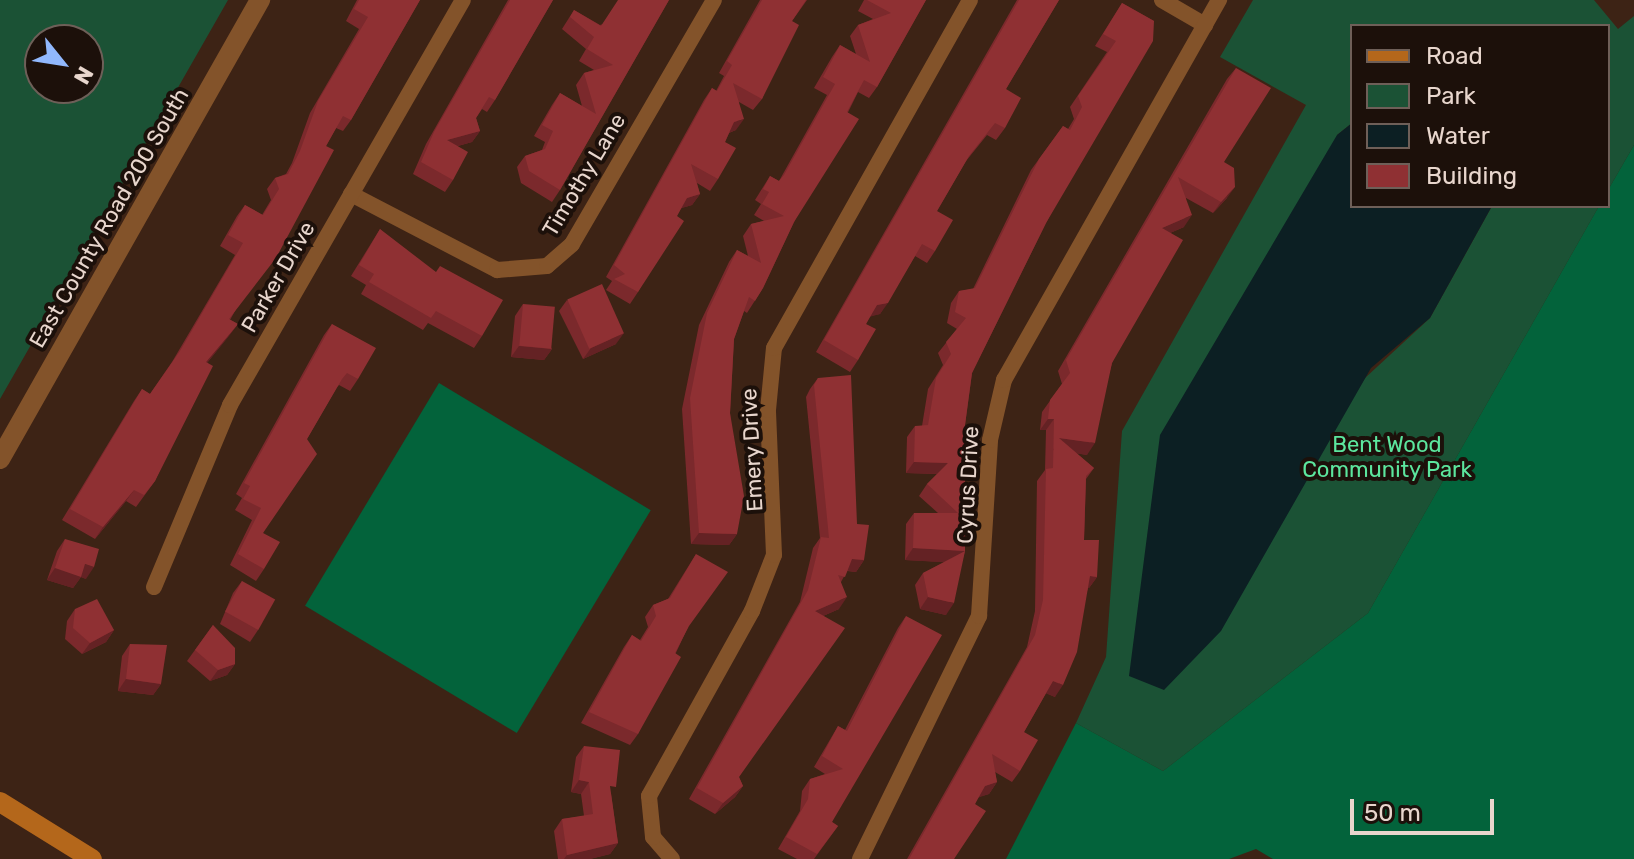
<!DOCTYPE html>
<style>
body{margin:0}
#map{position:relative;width:1634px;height:859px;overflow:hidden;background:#3d2315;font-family:Rubik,sans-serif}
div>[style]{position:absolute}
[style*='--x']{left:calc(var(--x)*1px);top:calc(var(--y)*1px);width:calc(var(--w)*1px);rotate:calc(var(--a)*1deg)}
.green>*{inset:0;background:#1b5235}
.forest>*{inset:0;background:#03633b;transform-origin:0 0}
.water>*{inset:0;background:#0c1f23}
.minor>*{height:16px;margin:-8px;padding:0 8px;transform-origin:8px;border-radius:8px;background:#83532a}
.tertiary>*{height:20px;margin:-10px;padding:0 10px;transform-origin:10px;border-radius:10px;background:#83532a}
.secondary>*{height:20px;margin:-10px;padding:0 10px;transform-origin:10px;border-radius:10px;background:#b4671b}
.wall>*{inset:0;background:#7b292c}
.shaded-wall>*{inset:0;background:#642224}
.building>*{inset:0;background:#8f3033;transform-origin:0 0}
span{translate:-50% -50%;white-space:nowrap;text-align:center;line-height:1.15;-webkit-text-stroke:8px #1c100a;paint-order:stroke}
.street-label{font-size:22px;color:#e8d6cd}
.park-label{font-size:22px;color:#5ce69e}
.legend{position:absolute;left:1350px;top:24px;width:260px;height:184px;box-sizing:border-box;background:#1c100a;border:2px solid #6e5f58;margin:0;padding:10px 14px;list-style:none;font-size:24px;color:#e8d6cd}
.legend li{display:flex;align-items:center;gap:16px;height:40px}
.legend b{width:40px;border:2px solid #6e5f58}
.north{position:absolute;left:24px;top:24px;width:80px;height:80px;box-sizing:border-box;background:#1c100a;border:2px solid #6e5f58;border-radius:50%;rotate:120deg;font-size:22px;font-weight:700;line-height:32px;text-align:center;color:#e8d6cd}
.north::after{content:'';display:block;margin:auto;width:28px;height:36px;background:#91b8fd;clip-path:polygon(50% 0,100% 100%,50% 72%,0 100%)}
.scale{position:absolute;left:1350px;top:799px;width:144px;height:36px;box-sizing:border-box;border:4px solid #e8d6cd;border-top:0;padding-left:10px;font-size:24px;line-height:28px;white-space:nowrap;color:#e8d6cd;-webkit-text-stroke:6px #1c100a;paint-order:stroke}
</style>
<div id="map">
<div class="green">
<i style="clip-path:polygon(evenodd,0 0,228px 0,0 399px,0 0,88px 40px,88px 88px,40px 88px,40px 40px,88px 40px)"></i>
<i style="clip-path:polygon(1253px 0,1594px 0,1618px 29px,1634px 16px,1634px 145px,1608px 190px,1608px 26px,1352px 26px,1352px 123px,1337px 135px,1332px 432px,1365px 378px,1430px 318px,1492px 206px,1599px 206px,1368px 613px,1163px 771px,1076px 723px,1106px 657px,1122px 431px,1306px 105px,1220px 57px)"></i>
</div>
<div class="forest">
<i style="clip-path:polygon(1634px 145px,1634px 859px,1273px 859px,1256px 849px,1229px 859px,1006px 859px,1076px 723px,1163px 771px,1368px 613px,1599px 206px,1608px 206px,1608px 190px)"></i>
<i style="left:439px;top:383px;width:247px;height:260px;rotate:31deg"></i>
</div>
<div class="water">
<i style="clip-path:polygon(1352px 123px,1352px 206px,1492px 206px,1430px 318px,1371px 368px,1221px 631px,1164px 690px,1129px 676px,1160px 435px,1337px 135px)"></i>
</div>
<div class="minor">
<i style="--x:1162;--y:0;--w:50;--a:30.2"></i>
<i style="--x:351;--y:194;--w:165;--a:27.5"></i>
<i style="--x:497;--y:270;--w:50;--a:-4.6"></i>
<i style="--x:547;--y:266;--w:33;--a:-41"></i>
<i style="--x:572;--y:244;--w:282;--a:-59.8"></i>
<i style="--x:154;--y:587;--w:197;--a:-67.3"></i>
<i style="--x:230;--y:405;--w:467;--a:-60.1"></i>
<i style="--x:672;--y:859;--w:29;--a:-131"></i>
<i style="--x:653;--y:837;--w:41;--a:-95.6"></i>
<i style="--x:649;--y:796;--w:212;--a:-60.9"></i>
<i style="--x:752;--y:611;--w:60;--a:-68.6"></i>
<i style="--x:774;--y:555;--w:145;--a:-92.4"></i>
<i style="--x:768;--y:410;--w:62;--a:-84.5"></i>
<i style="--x:774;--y:348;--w:399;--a:-60.6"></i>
<i style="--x:860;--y:859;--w:271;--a:-63.9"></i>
<i style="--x:979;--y:616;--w:176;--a:-86.4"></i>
<i style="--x:990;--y:440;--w:62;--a:-76.9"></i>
<i style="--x:1004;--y:380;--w:437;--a:-60.5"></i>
</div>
<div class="tertiary">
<i style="--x:0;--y:459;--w:528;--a:-60.47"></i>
</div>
<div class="secondary">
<i style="--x:0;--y:802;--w:108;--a:31.8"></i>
</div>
<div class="wall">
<i style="clip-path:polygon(357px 0,420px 0,351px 120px,343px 131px,336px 128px,230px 320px,238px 324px,207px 363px,155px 481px,136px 507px,126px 501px,95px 539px,62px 520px,134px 401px,142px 389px,150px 394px,172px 362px,235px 255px,220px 246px,237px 216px,245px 205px,262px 215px,271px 200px,267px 189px,275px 178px,286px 174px,292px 163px,310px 113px,359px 29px,346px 21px)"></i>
<i style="clip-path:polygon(508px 0,553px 0,495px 100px,487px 112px,482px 109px,476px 118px,480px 131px,472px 142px,458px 146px,453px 180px,445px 192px,413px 174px,426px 144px)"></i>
<i style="clip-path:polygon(669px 0,560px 190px,552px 202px,521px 183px,517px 167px,525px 156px,542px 150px,545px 142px,534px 136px,552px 105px,560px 93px,582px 106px,576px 85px,584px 73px,594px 70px,579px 61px,586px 49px,562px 29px,574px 10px,600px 25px)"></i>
<i style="clip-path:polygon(760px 0,807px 0,792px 21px,762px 99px,753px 110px,739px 102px,736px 130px,729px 133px,725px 142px,718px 179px,710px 191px,697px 183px,700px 194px,692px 205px,681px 208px,638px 292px,630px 304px,606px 290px,612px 281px,606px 277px,704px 100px,712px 88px,716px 91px,724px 76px,719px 73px)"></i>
<i style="clip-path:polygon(864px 0,926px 0,877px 87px,869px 98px,858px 92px,794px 222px,763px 288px,747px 313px,744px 311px,734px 339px,730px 413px,737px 534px,729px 545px,691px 544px,682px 409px,699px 325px,729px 262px,737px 250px,748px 256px,743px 236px,751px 224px,764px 221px,754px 215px,761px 204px,755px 200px,770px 176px,779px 181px,827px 95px,814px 88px,832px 57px,840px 45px,856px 54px,850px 36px,858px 25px,873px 19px,858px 11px)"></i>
<i style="clip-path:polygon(1017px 0,1059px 0,1006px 89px,1005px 128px,996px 140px,987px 135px,966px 161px,937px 211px,935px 251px,927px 263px,915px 256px,880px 314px,870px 316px,866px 324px,858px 360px,850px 372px,816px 352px)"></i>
<i style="clip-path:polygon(1122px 3px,1154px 21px,1046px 223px,972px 373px,965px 425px,965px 551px,946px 615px,920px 609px,915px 585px,923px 573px,945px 562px,905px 560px,906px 524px,914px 513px,938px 513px,919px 496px,927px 484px,937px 474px,906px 473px,907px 437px,915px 426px,922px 426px,928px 389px,943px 365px,938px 353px,957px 329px,947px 323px,951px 303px,959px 291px,973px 289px,1031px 170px,1063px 126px,1068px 129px,1074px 119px,1070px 107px,1107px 52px,1095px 46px)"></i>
<i style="clip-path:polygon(1236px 68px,1224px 162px,1227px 198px,1213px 213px,1186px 198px,1184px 227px,1170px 233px,1112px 363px,1087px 455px,1076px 453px,1094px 468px,1086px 479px,1084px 540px,1097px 577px,1089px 588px,1088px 588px,1055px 697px,1046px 693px,1024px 732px,1020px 771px,1012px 782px,995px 772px,997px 782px,989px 794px,978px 797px,975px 804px,954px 859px,907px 859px,1027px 647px,1035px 611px,1037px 481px,1045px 470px,1046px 430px,1040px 430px,1042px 412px,1062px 384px,1058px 371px,1227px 79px)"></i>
<i style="clip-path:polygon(380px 229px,482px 336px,474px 348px,428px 323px,423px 330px,361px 294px,366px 285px,351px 276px)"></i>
<i style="clip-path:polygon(567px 300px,616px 344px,583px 359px,559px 311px)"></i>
<i style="clip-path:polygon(523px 304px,552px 349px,544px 360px,511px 357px,515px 316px)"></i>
<i style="clip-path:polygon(332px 324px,358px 379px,350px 391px,339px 385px,337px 387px,307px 439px,263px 533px,264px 569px,256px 581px,230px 565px,252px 520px,235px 510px,242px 498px,236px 494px,324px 335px)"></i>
<i style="clip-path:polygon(818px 378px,857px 524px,864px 560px,856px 572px,847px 571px,841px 582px,839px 609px,823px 616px,739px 777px,743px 786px,735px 797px,715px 814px,689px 799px,800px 602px,813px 548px,820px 538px,806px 397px,810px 389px)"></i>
<i style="clip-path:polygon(65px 539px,86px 579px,81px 577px,73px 588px,47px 580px,57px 551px)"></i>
<i style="clip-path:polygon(696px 554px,688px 627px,638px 734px,630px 745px,581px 723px,624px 647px,632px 635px,640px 640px,648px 627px,645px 617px,653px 605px,668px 599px)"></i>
<i style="clip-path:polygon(242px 581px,258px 630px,250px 642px,220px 624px,233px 593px)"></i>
<i style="clip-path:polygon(75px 609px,114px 630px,106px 642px,82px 654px,65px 639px,67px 621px)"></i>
<i style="clip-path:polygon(906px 616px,832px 822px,838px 826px,814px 859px,797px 859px,778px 849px,800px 811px,802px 791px,810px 779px,825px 774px,814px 767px,838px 726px,845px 730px,898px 628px)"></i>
<i style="clip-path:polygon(213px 625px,235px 664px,227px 675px,210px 681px,187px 661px)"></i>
<i style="clip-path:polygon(130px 644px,161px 684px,153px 695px,118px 691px,122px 656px)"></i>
<i style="clip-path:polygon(584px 746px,611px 794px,618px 843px,610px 854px,590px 859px,558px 859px,554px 831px,562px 819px,584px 816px,581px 794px,571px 792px,576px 757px)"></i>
</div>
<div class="shaded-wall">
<i style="clip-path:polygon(744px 119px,736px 130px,725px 134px,734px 122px)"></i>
<i style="clip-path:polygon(480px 131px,472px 142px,439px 151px,447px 140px)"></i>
<i style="clip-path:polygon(1235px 187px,1227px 198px,1213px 213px,1221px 202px)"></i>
<i style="clip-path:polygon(700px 194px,692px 205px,679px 209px,687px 198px)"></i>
<i style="clip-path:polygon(1192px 215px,1184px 227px,1154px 240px,1162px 228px)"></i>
<i style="clip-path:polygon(888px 303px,880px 314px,869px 317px,877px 305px)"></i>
<i style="clip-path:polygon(238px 324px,229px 336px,198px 374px,206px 362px)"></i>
<i style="clip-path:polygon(624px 333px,616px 344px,583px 359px,591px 348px)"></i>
<i style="clip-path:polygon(519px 346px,552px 349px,544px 360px,511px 357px)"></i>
<i style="clip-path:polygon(1048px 419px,1054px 419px,1046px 430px,1040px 430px)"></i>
<i style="clip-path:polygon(1059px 438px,1095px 443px,1087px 455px,1053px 450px)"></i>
<i style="clip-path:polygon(914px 462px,948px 463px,940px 474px,906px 473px)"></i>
<i style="clip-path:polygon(134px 490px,126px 501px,95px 539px,103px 527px)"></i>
<i style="clip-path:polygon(699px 533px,737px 534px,729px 545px,691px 544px)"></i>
<i style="clip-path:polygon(913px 548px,965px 551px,957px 563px,905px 560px)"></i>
<i style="clip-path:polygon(852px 559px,864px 560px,856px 572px,844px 570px)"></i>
<i style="clip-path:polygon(85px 564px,94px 567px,86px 579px,81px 577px,73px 588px,47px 580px,55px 568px)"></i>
<i style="clip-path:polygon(1090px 576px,1097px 577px,1089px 588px,1082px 588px)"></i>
<i style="clip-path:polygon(847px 597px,839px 609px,807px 623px,815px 611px)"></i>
<i style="clip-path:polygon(928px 597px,954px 603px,946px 615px,920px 609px)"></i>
<i style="clip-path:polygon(114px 630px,106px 642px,82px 654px,90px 643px)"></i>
<i style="clip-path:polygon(235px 664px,227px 675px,210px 681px,218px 670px)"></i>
<i style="clip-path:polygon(126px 679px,161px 684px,153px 695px,118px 691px)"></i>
<i style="clip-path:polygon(1053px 681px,1063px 685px,1055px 697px,1045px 693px)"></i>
<i style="clip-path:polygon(579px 780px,589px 782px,581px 794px,571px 792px)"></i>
<i style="clip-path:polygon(997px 782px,989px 794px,977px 798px,985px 786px)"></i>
<i style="clip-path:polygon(743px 786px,735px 797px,715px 814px,723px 803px)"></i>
<i style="clip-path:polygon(618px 843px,610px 854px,590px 859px,564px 859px,567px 855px)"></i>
</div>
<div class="building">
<i style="clip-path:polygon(359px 0,420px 0,351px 120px,343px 116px,326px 146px,334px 150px,276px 258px,229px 319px,238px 324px,206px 362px,213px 366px,155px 481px,144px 495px,134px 490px,103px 527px,70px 509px,142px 389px,150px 394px,180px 351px,243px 243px,228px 235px,245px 205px,263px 215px,279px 189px,275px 178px,288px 174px,300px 151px,318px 101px,368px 17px,354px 9px)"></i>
<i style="clip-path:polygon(510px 0,553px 0,495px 100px,489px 97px,476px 118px,480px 131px,447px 140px,468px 152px,453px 180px,421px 162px,434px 132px)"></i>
<i style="clip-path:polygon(618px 0,669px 0,560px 190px,529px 171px,525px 156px,545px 149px,553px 131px,542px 125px,560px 93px,596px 114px,584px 73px,613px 65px,587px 49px,594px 37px,570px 17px,574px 10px,601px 26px)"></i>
<i style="clip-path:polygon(762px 0,806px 0,792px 21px,799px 25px,762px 99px,733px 83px,744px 119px,734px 122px,725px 142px,736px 148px,718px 179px,691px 164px,700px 194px,687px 198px,677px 216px,684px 221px,638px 292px,614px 279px,625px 274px,614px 265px,712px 88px,717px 91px,732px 65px,727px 61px)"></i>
<i style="clip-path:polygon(867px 0,926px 0,877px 87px,864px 80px,847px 112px,859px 119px,794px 222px,763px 288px,755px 301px,749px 297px,734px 339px,730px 413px,744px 496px,737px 534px,699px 533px,690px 398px,707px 313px,737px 250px,761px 263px,751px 224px,784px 216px,762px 204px,769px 192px,763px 189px,770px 176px,779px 181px,784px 175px,835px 84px,823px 77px,840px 45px,870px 62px,858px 25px,891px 13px)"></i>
<i style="clip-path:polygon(1019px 0,1059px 0,1006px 89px,1021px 98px,1005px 128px,995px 123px,969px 156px,937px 211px,953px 220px,935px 251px,922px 244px,888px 303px,877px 305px,866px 324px,876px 329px,858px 360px,824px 340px)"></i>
<i style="clip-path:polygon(1122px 3px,1154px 21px,1153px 41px,1046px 223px,972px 373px,965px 425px,965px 551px,954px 603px,928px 597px,923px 573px,965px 551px,913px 548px,914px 513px,958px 513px,927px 484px,948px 463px,914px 462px,915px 426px,928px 425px,936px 378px,951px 354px,946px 342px,966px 318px,955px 312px,959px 291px,975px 288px,1039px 159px,1063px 126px,1070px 130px,1082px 107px,1078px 96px,1116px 41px,1103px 34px)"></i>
<i style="clip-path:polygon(1236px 68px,1271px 88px,1224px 162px,1234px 168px,1235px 187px,1221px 202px,1178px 177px,1192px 215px,1162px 228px,1183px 240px,1112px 363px,1095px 443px,1059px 438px,1094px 468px,1086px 476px,1084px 540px,1099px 540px,1097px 577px,1090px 576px,1077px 652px,1063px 685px,1053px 681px,1024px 732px,1038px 740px,1020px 771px,992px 754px,997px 782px,985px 786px,975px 804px,986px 811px,954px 859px,909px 859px,1035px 635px,1043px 600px,1046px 469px,1053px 468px,1054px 419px,1048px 419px,1050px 400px,1070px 373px,1066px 360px)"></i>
<i style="clip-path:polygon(380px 229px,436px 272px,440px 266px,503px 300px,482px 336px,436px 311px,431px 318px,369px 282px,374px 274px,359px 265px)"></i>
<i style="left:602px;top:284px;width:54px;height:38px;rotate:66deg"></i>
<i style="left:523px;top:304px;width:32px;height:42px;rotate:5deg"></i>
<i style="clip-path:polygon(332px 324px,376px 348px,358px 379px,347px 373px,342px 379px,307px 439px,317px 454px,263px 533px,280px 542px,264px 569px,238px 554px,261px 508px,243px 499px,250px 486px,244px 483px)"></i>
<i style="clip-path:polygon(851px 375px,857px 524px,869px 525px,864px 560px,852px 559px,845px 577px,838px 575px,847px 597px,815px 611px,845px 628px,739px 777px,743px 786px,723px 803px,697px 788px,808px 590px,821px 537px,829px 538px,814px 385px,818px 378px)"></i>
<i style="clip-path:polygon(65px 539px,99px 549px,94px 567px,85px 564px,81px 577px,55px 568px)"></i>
<i style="clip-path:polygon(696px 554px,728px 572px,689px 626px,675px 653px,681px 657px,638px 734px,589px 712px,632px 635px,641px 641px,656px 616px,653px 605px,670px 598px)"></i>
<i style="left:242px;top:581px;width:38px;height:35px;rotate:29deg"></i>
<i style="clip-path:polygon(97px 599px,114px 630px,90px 643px,73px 628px,75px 609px)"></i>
<i style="clip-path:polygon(906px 616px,942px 635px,832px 822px,838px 826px,817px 854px,786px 837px,808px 799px,810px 779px,843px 769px,822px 756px,838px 726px,847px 731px)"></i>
<i style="clip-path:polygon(213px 625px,235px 648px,235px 664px,218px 670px,195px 650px)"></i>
<i style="clip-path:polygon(130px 644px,167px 645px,161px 684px,126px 679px)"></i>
<i style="clip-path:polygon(584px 746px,620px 750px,616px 787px,610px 786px,618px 843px,567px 855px,562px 819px,593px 814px,589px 782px,579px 780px)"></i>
</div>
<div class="street-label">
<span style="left:584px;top:175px;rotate:-59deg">Timothy Lane</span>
<span style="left:109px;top:218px;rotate:-60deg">East County Road 200 South</span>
<span style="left:278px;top:277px;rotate:-60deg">Parker Drive</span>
<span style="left:752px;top:450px;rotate:-93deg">Emery Drive</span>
<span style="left:968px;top:485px;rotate:-87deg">Cyrus Drive</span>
</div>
<div class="park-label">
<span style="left:1387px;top:457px">Bent Wood<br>Community Park</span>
</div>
<ul class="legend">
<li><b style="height:10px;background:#b4671b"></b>Road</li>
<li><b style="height:22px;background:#1b5235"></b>Park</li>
<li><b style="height:22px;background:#0c1f23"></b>Water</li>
<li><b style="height:22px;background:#8f3033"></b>Building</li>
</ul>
<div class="north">N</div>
<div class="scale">50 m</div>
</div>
